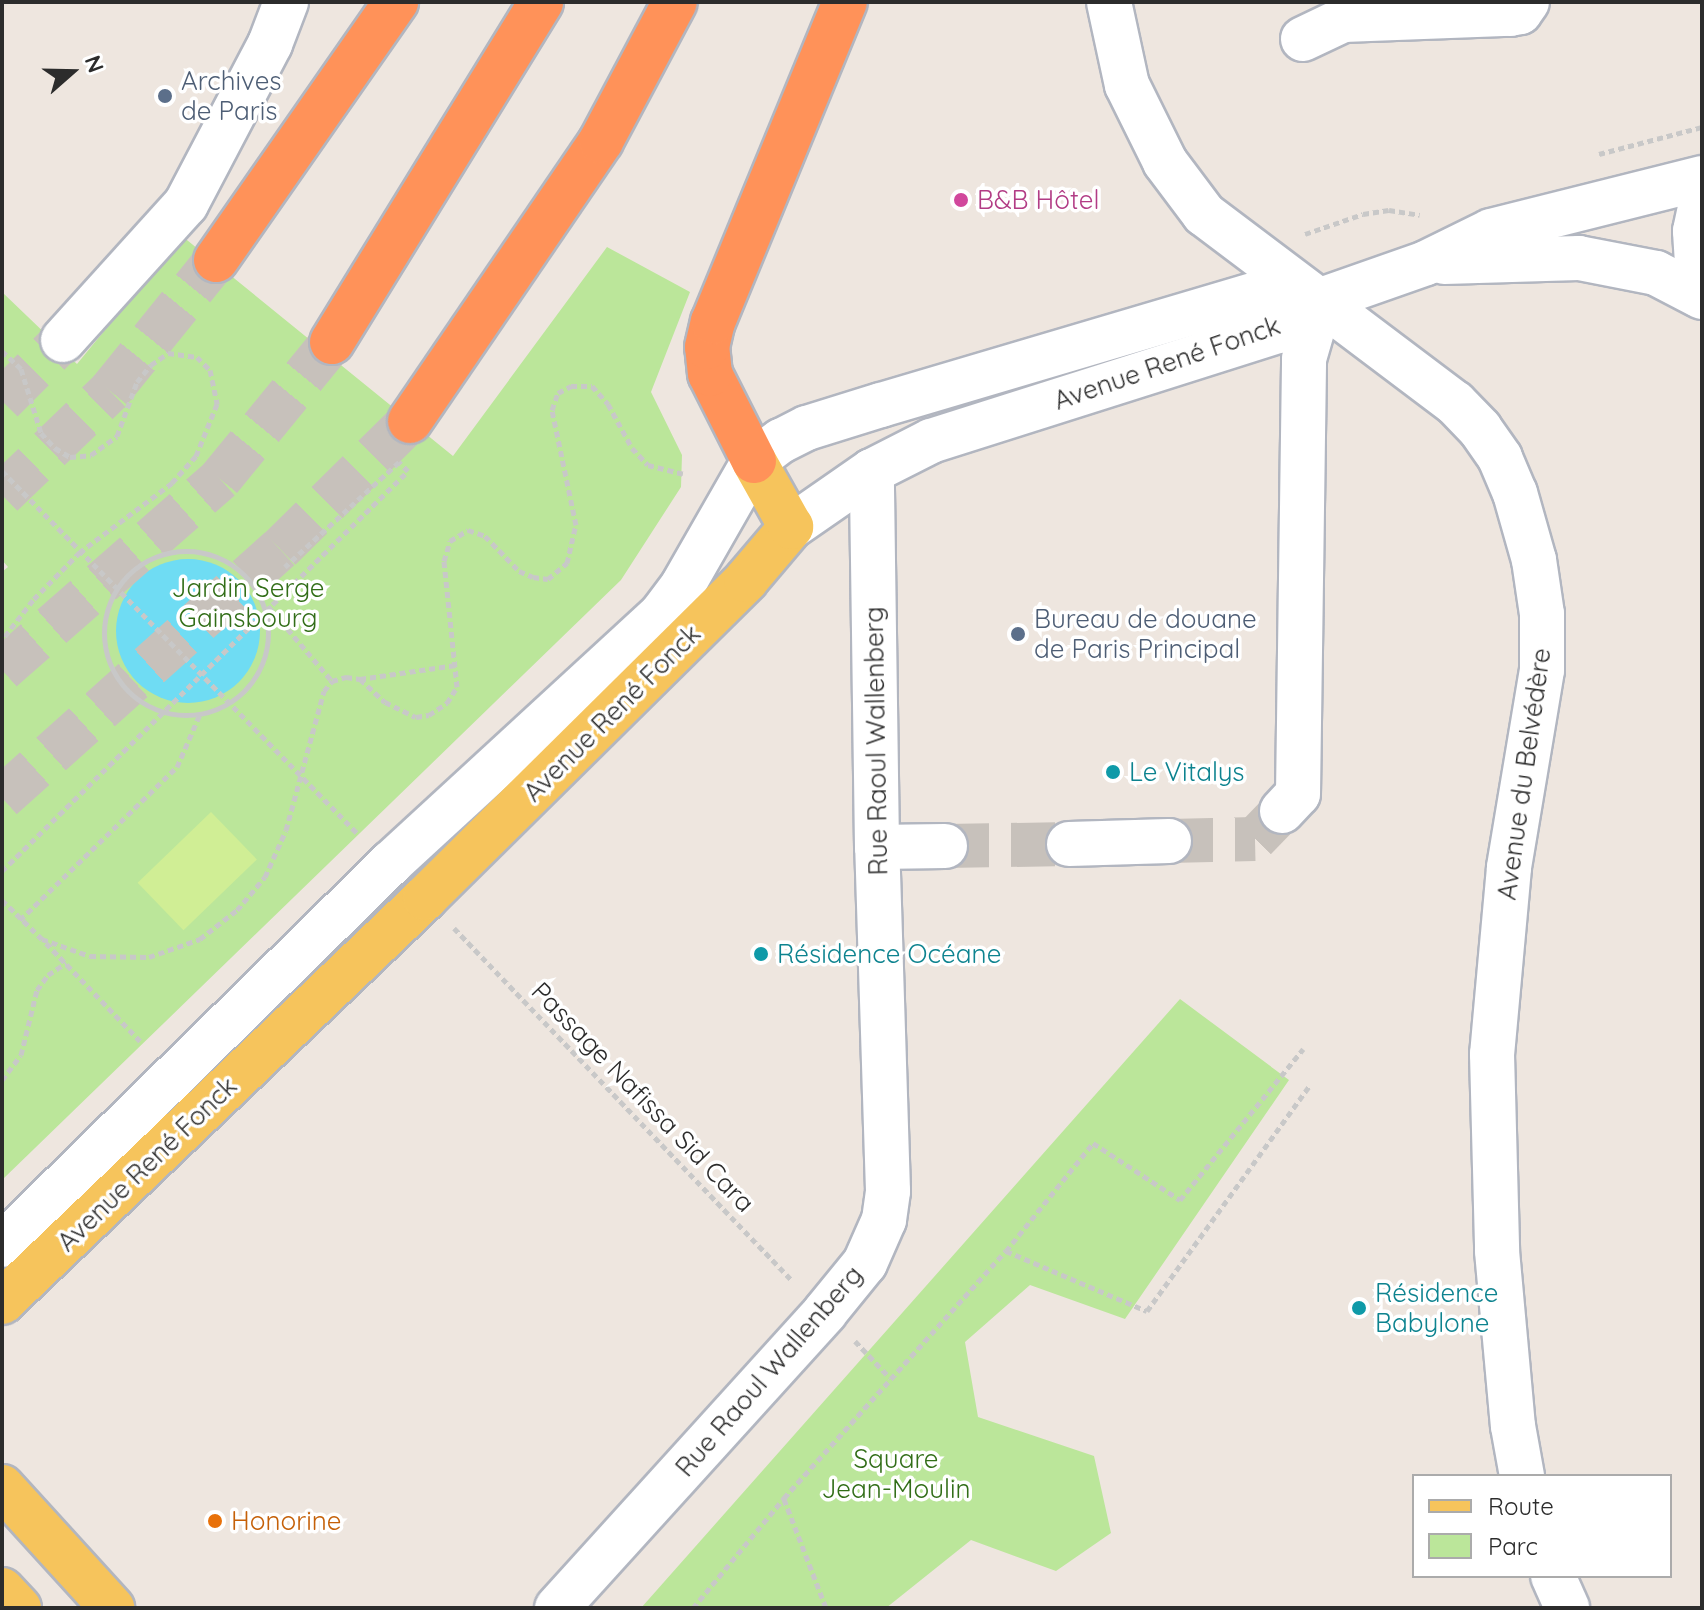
<!DOCTYPE html>
<meta charset="utf-8">
<style>
body{margin:0}
#map{position:relative;width:1704px;height:1610px;overflow:hidden;background:#eee6df;font-family:Quicksand,sans-serif}
div>[style]{position:absolute}
[style*='--x']{left:calc(var(--x)*1px);top:calc(var(--y)*1px);width:calc(var(--w)*1px);rotate:calc(var(--a)*1deg)}
.green>*{inset:0;background:#bbe69a}
.pitch>*{inset:0;background:#d0ee95;transform-origin:0 0}
.water>*{inset:0;background:#6fdcf3}
.round{border-radius:50%}
.minor-tunnel>*{height:44px;margin-top:-22px;transform-origin:0;background:repeating-linear-gradient(90deg,#c7c1bb 0 44px,transparent 0 66px)}
.highway-tunnel>*{height:44px;margin-top:-22px;transform-origin:0;background:repeating-linear-gradient(90deg,#c7c1bb 0 44px,transparent 0 66px)}
.path>*{height:5px;margin-top:-2.5px;transform-origin:0;background:repeating-linear-gradient(90deg,#c8c8c8 0 6px,transparent 0 10px)}
.path>.ring{margin:-2.5px;padding:0;box-sizing:content-box;background:none;border:5px solid #c8c8c8;border-radius:50%}
.roads{filter:drop-shadow(2px 0 #b2b6c0) drop-shadow(-2px 0 #b2b6c0) drop-shadow(0 2px #b2b6c0) drop-shadow(0 -2px #b2b6c0)}
.minor>*{height:44px;margin:-22px;padding:0 22px;transform-origin:22px;border-radius:22px;background:#fff}
.major>*{height:44px;margin:-22px;padding:0 22px;transform-origin:22px;border-radius:22px;background:#f6c45c}
.highway>*{height:44px;margin:-22px;padding:0 22px;transform-origin:22px;border-radius:22px;background:#ff9259}
.dots>*{width:22px;height:22px;translate:-50% -50%;box-sizing:border-box;border:4px solid #fff;border-radius:50%}
span{translate:-50% -50%;white-space:nowrap;text-align:center;line-height:1.15;-webkit-text-stroke:7px #fff;paint-order:stroke}
.service-label{font-size:26px;color:#4e5e75}
.left{translate:0 -50%;text-align:left}
.hotel-label{font-size:26px;color:#b23c85}
.street-label{font-size:26px;color:#2c2c2c}
.park-label{font-size:26px;color:#326e18}
.culture-label{font-size:26px;color:#0d838f}
.food-label{font-size:26px;color:#c56008}
.frame{position:absolute;inset:0;border:4px solid #2c2c2c;pointer-events:none}
.legend{position:absolute;left:1412px;top:1474px;width:260px;height:104px;box-sizing:border-box;background:#fff;border:2px solid #ababab;margin:0;padding:10px 14px;list-style:none;font-size:24px;color:#2c2c2c}
.legend li{display:flex;align-items:center;gap:16px;height:40px}
.legend b{width:40px;border:2px solid #ababab}
.north{position:absolute;left:32px;top:32px;width:80px;height:80px;-webkit-text-stroke:6px #fff;paint-order:stroke;rotate:70deg;font-size:22px;font-weight:700;line-height:32px;text-align:center;color:#2c2c2c}
.north::after{content:'';display:block;margin:auto;width:28px;height:36px;background:#2c2c2c;clip-path:polygon(50% 0,100% 100%,50% 72%,0 100%)}
</style>
<div id="map">
<div class="green">
<i style="clip-path:polygon(182px 236px,453px 456px,607px 247px,690px 292px,651px 392px,682px 455px,681px 487px,621px 580px,2px 1180px,2px 572px,8px 567px,2px 560px,2px 292px,77px 364px)"></i>
<i style="clip-path:polygon(1180px 999px,1289px 1080px,1125px 1319px,1030px 1285px,965px 1342px,978px 1417px,1094px 1456px,1111px 1533px,1056px 1571px,971px 1540px,886px 1608px,641px 1608px)"></i>
</div>
<div class="pitch">
<i style="left:211px;top:812px;width:66px;height:102px;rotate:46deg"></i>
</div>
<div class="water">
<i class="round" style="left:116px;top:559px;width:144px;height:144px"></i>
</div>
<div class="minor-tunnel">
<i style="--x:2;--y:401;--w:86;--a:-45"></i>
<i style="--x:1169;--y:841;--w:86;--a:-1.3"></i>
<i style="--x:1255;--y:839;--w:39;--a:-46"></i>
<i style="--x:945;--y:846;--w:124;--a:-0.9"></i>
</div>
<div class="highway-tunnel">
<i style="--x:2;--y:495;--w:150;--a:-43.9"></i>
<i style="--x:110;--y:391;--w:169;--a:-51"></i>
<i style="--x:2;--y:670;--w:290;--a:-41.2"></i>
<i style="--x:220;--y:479;--w:177;--a:-50.7"></i>
<i style="--x:2;--y:798;--w:373;--a:-41.9"></i>
<i style="--x:280;--y:549;--w:182;--a:-44.6"></i>
</div>
<div class="path">
<i style="--x:1599;--y:154;--w:106;--a:-14.7"></i>
<i style="--x:1305;--y:234;--w:61;--a:-19"></i>
<i style="--x:1363;--y:214;--w:26;--a:-9"></i>
<i style="--x:1389;--y:210;--w:31;--a:9"></i>
<i style="--x:2;--y:351;--w:26;--a:43"></i>
<i style="--x:21;--y:369;--w:67;--a:72.6"></i>
<i style="--x:41;--y:433;--w:21;--a:47"></i>
<i style="--x:55;--y:448;--w:17;--a:31"></i>
<i style="--x:70;--y:457;--w:21;--a:-5"></i>
<i style="--x:91;--y:455;--w:32;--a:-36"></i>
<i style="--x:117;--y:436;--w:58;--a:-69.7"></i>
<i style="--x:137;--y:382;--w:22;--a:-51"></i>
<i style="--x:151;--y:365;--w:21;--a:-35"></i>
<i style="--x:168;--y:353;--w:29;--a:8"></i>
<i style="--x:197;--y:357;--w:18;--a:45"></i>
<i style="--x:210;--y:370;--w:35;--a:78"></i>
<i style="--x:217;--y:404;--w:56;--a:112"></i>
<i style="--x:196;--y:456;--w:36;--a:132"></i>
<i style="--x:172;--y:483;--w:115;--a:143.1"></i>
<i style="--x:80;--y:552;--w:67;--a:134.4"></i>
<i style="--x:33;--y:600;--w:51;--a:127.8"></i>
<i style="--x:2;--y:471;--w:507;--a:45.56"></i>
<i class="ring" style="left:104px;top:551px;width:159px;height:159px"></i>
<i style="--x:268;--y:606;--w:99;--a:49.5"></i>
<i style="--x:360;--y:679;--w:97;--a:-8.3"></i>
<i style="--x:2;--y:871;--w:570;--a:-44.57"></i>
<i style="--x:408;--y:471;--w:13;--a:-135"></i>
<i style="--x:399;--y:462;--w:155;--a:137.4"></i>
<i style="--x:2;--y:900;--w:56;--a:44.3"></i>
<i style="--x:42;--y:939;--w:51;--a:19.5"></i>
<i style="--x:90;--y:956;--w:59;--a:1"></i>
<i style="--x:149;--y:957;--w:54;--a:-19.4"></i>
<i style="--x:200;--y:939;--w:47;--a:-38.1"></i>
<i style="--x:237;--y:910;--w:43;--a:-49.7"></i>
<i style="--x:265;--y:877;--w:51;--a:-65.9"></i>
<i style="--x:286;--y:830;--w:144;--a:-74.7"></i>
<i style="--x:324;--y:691;--w:13;--a:-51"></i>
<i style="--x:332;--y:681;--w:15;--a:-16"></i>
<i style="--x:346;--y:677;--w:14;--a:8"></i>
<i style="--x:360;--y:679;--w:34;--a:43"></i>
<i style="--x:385;--y:702;--w:34;--a:26"></i>
<i style="--x:416;--y:717;--w:13;--a:-9"></i>
<i style="--x:429;--y:715;--w:22;--a:-34"></i>
<i style="--x:447;--y:703;--w:19;--a:-58"></i>
<i style="--x:457;--y:687;--w:127;--a:-95.9"></i>
<i style="--x:444;--y:561;--w:21;--a:-73"></i>
<i style="--x:450;--y:541;--w:21;--a:-31"></i>
<i style="--x:468;--y:530;--w:18;--a:19"></i>
<i style="--x:485;--y:536;--w:49;--a:45.8"></i>
<i style="--x:519;--y:571;--w:15;--a:23"></i>
<i style="--x:533;--y:577;--w:15;--a:8"></i>
<i style="--x:548;--y:579;--w:25;--a:-40"></i>
<i style="--x:567;--y:563;--w:39;--a:-77"></i>
<i style="--x:576;--y:525;--w:117;--a:-101.8"></i>
<i style="--x:552;--y:410;--w:18;--a:-71"></i>
<i style="--x:558;--y:393;--w:15;--a:-28"></i>
<i style="--x:571;--y:386;--w:21;--a:0"></i>
<i style="--x:592;--y:386;--w:24;--a:48"></i>
<i style="--x:608;--y:404;--w:50;--a:61.4"></i>
<i style="--x:632;--y:448;--w:23;--a:47"></i>
<i style="--x:648;--y:465;--w:36;--a:14"></i>
<i style="--x:20;--y:920;--w:219;--a:-44.3"></i>
<i style="--x:177;--y:767;--w:58;--a:-66.5"></i>
<i style="--x:454;--y:928;--w:489;--a:46.2"></i>
<i style="--x:46;--y:943;--w:139;--a:46.2"></i>
<i style="--x:2;--y:1080;--w:31;--a:-53"></i>
<i style="--x:21;--y:1055;--w:67;--a:-76.2"></i>
<i style="--x:37;--y:990;--w:19;--a:-54"></i>
<i style="--x:48;--y:975;--w:22;--a:-34"></i>
<i style="--x:1006;--y:1251;--w:139;--a:-51.1"></i>
<i style="--x:1093;--y:1143;--w:104;--a:33.2"></i>
<i style="--x:1180;--y:1200;--w:195;--a:-50.8"></i>
<i style="--x:855;--y:1341;--w:51;--a:46.6"></i>
<i style="--x:784;--y:1499;--w:117;--a:68.9"></i>
<i style="--x:693;--y:1608;--w:143;--a:-50.4"></i>
<i style="--x:784;--y:1498;--w:332;--a:-48.1"></i>
<i style="--x:1006;--y:1251;--w:153;--a:23.1"></i>
<i style="--x:1147;--y:1311;--w:279;--a:-54.2"></i>
</div>
<div class="roads">
<div class="minor">
<i style="--x:1109;--y:2;--w:85;--a:77.8"></i>
<i style="--x:1127;--y:85;--w:86;--a:63.7"></i>
<i style="--x:1165;--y:162;--w:65;--a:53.1"></i>
<i style="--x:1204;--y:214;--w:314;--a:37"></i>
<i style="--x:1455;--y:403;--w:36;--a:46"></i>
<i style="--x:1480;--y:429;--w:35;--a:55"></i>
<i style="--x:1500;--y:458;--w:38;--a:67"></i>
<i style="--x:1515;--y:493;--w:70;--a:74.2"></i>
<i style="--x:1534;--y:560;--w:55;--a:81.6"></i>
<i style="--x:1542;--y:614;--w:56;--a:90"></i>
<i style="--x:1542;--y:670;--w:201;--a:99.5"></i>
<i style="--x:1509;--y:868;--w:187;--a:95.2"></i>
<i style="--x:1492;--y:1054;--w:197;--a:88.5"></i>
<i style="--x:1497;--y:1251;--w:176;--a:84.8"></i>
<i style="--x:1513;--y:1426;--w:51;--a:79.8"></i>
<i style="--x:1303;--y:39;--w:44;--a:-25.4"></i>
<i style="--x:1343;--y:20;--w:167;--a:-2.1"></i>
<i style="--x:1510;--y:14;--w:10;--a:-11"></i>
<i style="--x:1520;--y:12;--w:12;--a:-55"></i>
<i style="--x:1444;--y:262;--w:135;--a:-1.7"></i>
<i style="--x:1579;--y:258;--w:78;--a:11"></i>
<i style="--x:1656;--y:273;--w:52;--a:27.6"></i>
<i style="--x:1699;--y:295;--w:64;--a:-93.6"></i>
<i style="--x:1695;--y:231;--w:33;--a:-78"></i>
<i style="--x:63;--y:340;--w:183;--a:-47.9"></i>
<i style="--x:186;--y:204;--w:181;--a:-62.3"></i>
<i style="--x:270;--y:44;--w:45;--a:-69.1"></i>
<i style="--x:791;--y:527;--w:98;--a:-34.7"></i>
<i style="--x:872;--y:471;--w:66;--a:-27"></i>
<i style="--x:931;--y:441;--w:364;--a:-17.6"></i>
<i style="--x:1278;--y:331;--w:53;--a:-35.8"></i>
<i style="--x:1321;--y:300;--w:111;--a:-19.4"></i>
<i style="--x:1426;--y:263;--w:72;--a:-26.2"></i>
<i style="--x:1491;--y:231;--w:218;--a:-14.1"></i>
<i style="--x:1282;--y:811;--w:23;--a:-47"></i>
<i style="--x:1298;--y:794;--w:435;--a:-89.2"></i>
<i style="--x:1304;--y:359;--w:61;--a:-73.9"></i>
<i style="--x:1069;--y:844;--w:100;--a:-1.7"></i>
<i style="--x:877;--y:847;--w:68;--a:-0.8"></i>
<i style="--x:2;--y:1245;--w:545;--a:-44.48"></i>
<i style="--x:391;--y:863;--w:365;--a:-42.6"></i>
<i style="--x:660;--y:616;--w:39;--a:-53"></i>
<i style="--x:683;--y:585;--w:143;--a:-60.2"></i>
<i style="--x:754;--y:461;--w:34;--a:-37"></i>
<i style="--x:781;--y:441;--w:29;--a:-27"></i>
<i style="--x:807;--y:428;--w:77;--a:-17.3"></i>
<i style="--x:881;--y:405;--w:405;--a:-16.5"></i>
<i style="--x:1269;--y:290;--w:53;--a:10.9"></i>
<i style="--x:1553;--y:1576;--w:35;--a:66"></i>
<i style="--x:557;--y:1608;--w:399;--a:-47.8"></i>
<i style="--x:825;--y:1312;--w:63;--a:-50.8"></i>
<i style="--x:865;--y:1263;--w:47;--a:-66.2"></i>
<i style="--x:884;--y:1220;--w:29;--a:-82"></i>
<i style="--x:888;--y:1191;--w:344;--a:-91.8"></i>
<i style="--x:877;--y:847;--w:376;--a:-90.8"></i>
</div>
<div class="major">
<i style="--x:2;--y:1302;--w:585;--a:-43.68"></i>
<i style="--x:425;--y:898;--w:452;--a:-44.7"></i>
<i style="--x:746;--y:580;--w:70;--a:-49.7"></i>
<i style="--x:791;--y:527;--w:76;--a:-119.3"></i>
<i style="--x:2;--y:1487;--w:164;--a:47.7"></i>
<i style="--x:2;--y:1590;--w:25;--a:47"></i>
</div>
<div class="highway">
<i style="--x:216;--y:260;--w:315;--a:-55.1"></i>
<i style="--x:332;--y:342;--w:399;--a:-58.4"></i>
<i style="--x:410;--y:421;--w:339;--a:-55.7"></i>
<i style="--x:601;--y:141;--w:157;--a:-62"></i>
<i style="--x:754;--y:461;--w:97;--a:-116.8"></i>
<i style="--x:710;--y:374;--w:27;--a:-96"></i>
<i style="--x:707;--y:347;--w:26;--a:-77"></i>
<i style="--x:713;--y:322;--w:346;--a:-67.6"></i>
</div>
</div>
<div class="dots">
<i style="left:165px;top:96px;background:#5c6f8a"></i>
<i style="left:961px;top:200px;background:#d1479c"></i>
<i style="left:1018px;top:634px;background:#5c6f8a"></i>
<i style="left:1113px;top:772px;background:#0f9aa8"></i>
<i style="left:761px;top:954px;background:#0f9aa8"></i>
<i style="left:1359px;top:1308px;background:#0f9aa8"></i>
<i style="left:215px;top:1521px;background:#e8710a"></i>
</div>
<div class="service-label">
<span class="left" style="left:181px;top:96px">Archives<br>de Paris</span>
<span class="left" style="left:1034px;top:634px">Bureau de douane<br>de Paris Principal</span>
</div>
<div class="hotel-label">
<span class="left" style="left:977px;top:200px">B&amp;B Hôtel</span>
</div>
<div class="street-label">
<span style="left:1167px;top:363px;rotate:-19deg">Avenue René Fonck</span>
<span style="left:612px;top:713px;rotate:-45deg">Avenue René Fonck</span>
<span style="left:876px;top:741px;rotate:-91deg">Rue Raoul Wallenberg</span>
<span style="left:1524px;top:774px;rotate:-82deg">Avenue du Belvédère</span>
<span style="left:643px;top:1097px;rotate:46deg">Passage Nafissa Sid Cara</span>
<span style="left:147px;top:1164px;rotate:-44deg">Avenue René Fonck</span>
<span style="left:769px;top:1371px;rotate:-49deg">Rue Raoul Wallenberg</span>
</div>
<div class="park-label">
<span style="left:248px;top:603px">Jardin Serge<br>Gainsbourg</span>
<span style="left:896px;top:1474px">Square<br>Jean-Moulin</span>
</div>
<div class="culture-label">
<span class="left" style="left:1129px;top:772px">Le Vitalys</span>
<span class="left" style="left:777px;top:954px">Résidence Océane</span>
<span class="left" style="left:1375px;top:1308px">Résidence<br>Babylone</span>
</div>
<div class="food-label">
<span class="left" style="left:231px;top:1521px">Honorine</span>
</div>
<div class="frame"></div>
<ul class="legend">
<li><b style="height:10px;background:#f6c45c"></b>Route</li>
<li><b style="height:22px;background:#bbe69a"></b>Parc</li>
</ul>
<div class="north">N</div>
</div>
